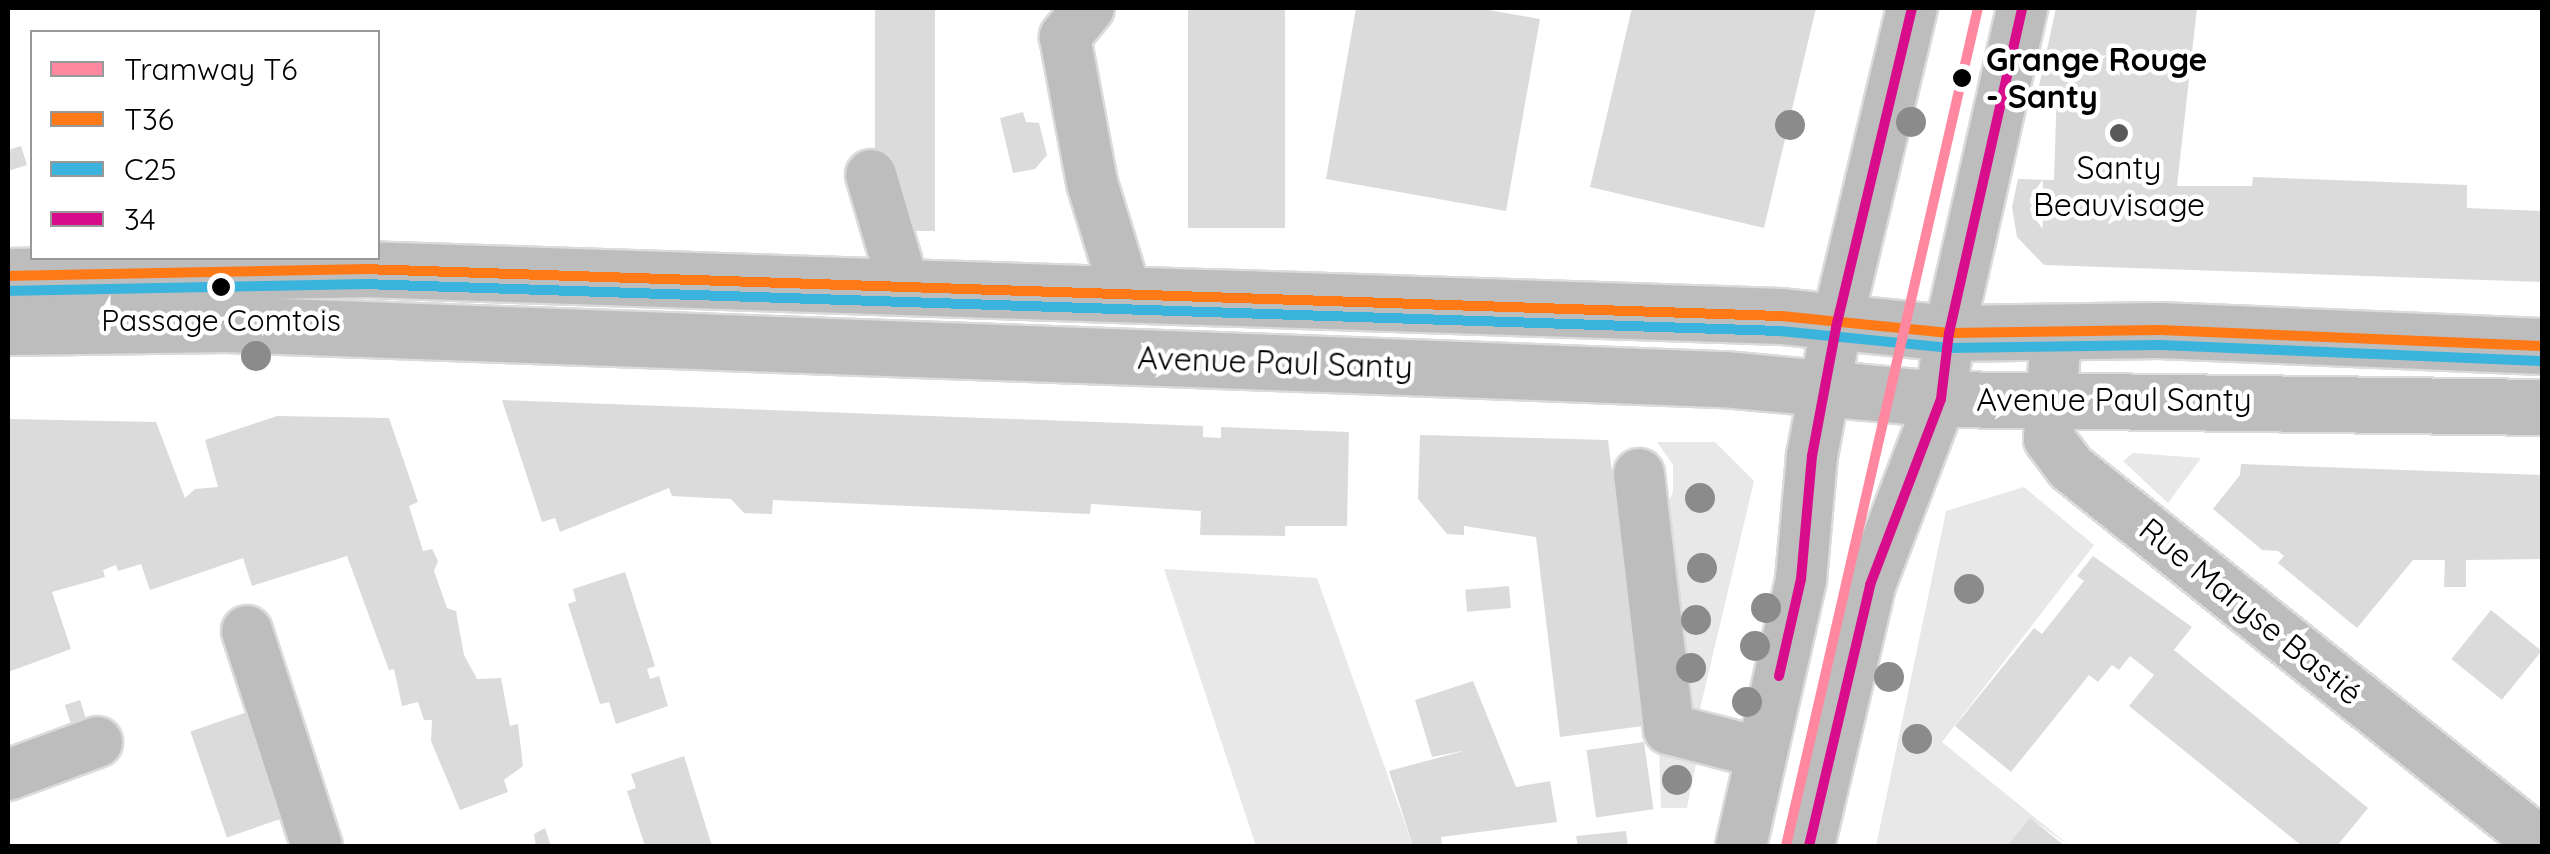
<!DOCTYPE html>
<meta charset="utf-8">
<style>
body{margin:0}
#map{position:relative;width:2550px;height:854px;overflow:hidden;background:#fff;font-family:Quicksand,sans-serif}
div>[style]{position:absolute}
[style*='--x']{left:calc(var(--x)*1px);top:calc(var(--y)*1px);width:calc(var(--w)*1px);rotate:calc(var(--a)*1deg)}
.green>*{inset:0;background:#e8e8e8}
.building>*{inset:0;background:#dbdbdb;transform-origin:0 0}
.roads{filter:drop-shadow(2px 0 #dbdbdb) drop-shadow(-2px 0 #dbdbdb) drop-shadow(0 2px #dbdbdb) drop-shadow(0 -2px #dbdbdb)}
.minor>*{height:50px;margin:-25px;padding:0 25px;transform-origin:25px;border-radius:25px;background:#bdbdbd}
.major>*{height:55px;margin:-27.5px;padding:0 27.5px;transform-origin:27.5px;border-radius:27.5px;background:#bdbdbd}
.bus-1>*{height:10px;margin:-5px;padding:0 5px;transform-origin:5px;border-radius:5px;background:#ff7917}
.bus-2>*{height:10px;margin:-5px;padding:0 5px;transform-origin:5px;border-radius:5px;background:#3ab4dc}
.bus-3>*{height:10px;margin:-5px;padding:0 5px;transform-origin:5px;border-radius:5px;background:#d80d8c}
.tram-1>*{height:10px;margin:-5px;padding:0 5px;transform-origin:5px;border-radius:5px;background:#ff88a0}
.trees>*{width:30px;height:30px;margin:-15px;border-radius:50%;background:#8b8b8b}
.dots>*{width:28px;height:28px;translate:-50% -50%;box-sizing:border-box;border:5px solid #fff;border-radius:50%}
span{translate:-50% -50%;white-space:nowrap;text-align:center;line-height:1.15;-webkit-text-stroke:9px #fff;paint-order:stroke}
.bus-label{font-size:30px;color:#000}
.stop-label{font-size:32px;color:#000;font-weight:700}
.left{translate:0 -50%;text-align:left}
.poi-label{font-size:32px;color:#000}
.street-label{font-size:32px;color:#000}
.frame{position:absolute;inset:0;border:10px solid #000;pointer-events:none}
.legend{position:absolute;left:30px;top:30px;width:350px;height:230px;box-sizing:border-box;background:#fff;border:2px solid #999;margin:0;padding:12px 18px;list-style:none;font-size:30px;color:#000}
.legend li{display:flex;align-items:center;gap:20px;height:50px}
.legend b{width:50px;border:2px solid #999}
</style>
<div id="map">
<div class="green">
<i style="clip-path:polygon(1657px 442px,1715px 442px,1754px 481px,1700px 709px,1678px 707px,1661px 521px,1673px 491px,1673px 465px)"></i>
<i style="clip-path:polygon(2133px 453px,2201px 458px,2168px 503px,2123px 461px)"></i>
<i style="clip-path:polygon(2024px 487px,2094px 545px,1942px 742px,2070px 846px,2031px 819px,2007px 846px,1876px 846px,1946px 511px)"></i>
<i style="clip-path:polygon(1164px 569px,1317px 578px,1413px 846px,1256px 846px)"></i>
<i style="clip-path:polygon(1659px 746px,1698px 754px,1687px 808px,1661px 808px)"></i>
</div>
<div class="building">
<i style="left:875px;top:8px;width:60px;height:223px"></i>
<i style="left:1188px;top:8px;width:97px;height:220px"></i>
<i style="clip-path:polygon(1356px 8px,1477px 8px,1540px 19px,1506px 211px,1326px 179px)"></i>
<i style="clip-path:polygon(1632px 8px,1816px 8px,1764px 228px,1590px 187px)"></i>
<i style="clip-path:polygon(2056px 8px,2197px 8px,2177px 186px,2252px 186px,2253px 177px,2467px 185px,2467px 208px,2542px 211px,2542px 282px,2044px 265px,2017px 237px,2012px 207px,2018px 179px,2054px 180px,2057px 86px,2039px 86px)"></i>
<i style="clip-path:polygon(1023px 112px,1026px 122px,1039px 123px,1047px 155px,1035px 169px,1013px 173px,1000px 118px)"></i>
<i style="clip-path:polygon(21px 146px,27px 165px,8px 171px,8px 150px)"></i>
<i style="clip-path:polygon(502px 400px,1203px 426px,1203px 437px,1221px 438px,1221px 427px,1349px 432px,1347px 526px,1285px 526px,1285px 536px,1200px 535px,1201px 511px,1091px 504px,1090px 514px,773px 500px,772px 514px,744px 513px,731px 499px,672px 496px,669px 488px,560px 532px,555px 518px,542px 522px)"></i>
<i style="clip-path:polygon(277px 416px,389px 418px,418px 502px,409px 506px,423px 551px,432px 549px,438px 561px,434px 571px,447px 608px,456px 611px,464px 655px,477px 679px,501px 678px,510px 726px,518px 724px,523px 766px,504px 780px,508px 792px,460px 810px,431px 741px,432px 720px,424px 720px,418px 702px,402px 706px,394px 669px,389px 670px,347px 556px,252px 586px,243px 558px,150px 590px,141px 564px,118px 571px,116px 565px,103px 570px,105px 577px,52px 592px,71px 649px,8px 672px,8px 419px,156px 422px,185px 498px,195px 489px,218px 487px,205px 440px)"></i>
<i style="clip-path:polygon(1420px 435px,1608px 440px,1643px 726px,1560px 737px,1536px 537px,1464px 526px,1464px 535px,1447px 534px,1418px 499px)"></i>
<i style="clip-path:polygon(2241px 464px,2542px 475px,2542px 559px,2466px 560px,2466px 587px,2444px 587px,2445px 560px,2413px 560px,2357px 628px,2278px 563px,2284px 556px,2278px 551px,2262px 550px,2213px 509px,2240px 475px)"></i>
<i style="clip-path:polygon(2093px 556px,2192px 627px,2174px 650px,2368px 808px,2337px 846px,2302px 846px,2129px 706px,2154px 675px,2130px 656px,2119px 670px,2112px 665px,2098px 682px,2089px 675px,2011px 772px,1955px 726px,2034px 628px,2042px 634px,2084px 581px,2077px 576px)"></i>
<i style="clip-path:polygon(625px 572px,655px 666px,647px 669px,650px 679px,659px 676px,668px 706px,616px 724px,609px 702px,600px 704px,568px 604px,576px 601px,573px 589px)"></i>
<i style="left:1509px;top:586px;width:22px;height:44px;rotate:85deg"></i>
<i style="left:2491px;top:610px;width:65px;height:63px;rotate:39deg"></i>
<i style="clip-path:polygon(1473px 681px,1516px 787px,1550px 781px,1557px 822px,1441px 837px,1442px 846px,1413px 846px,1389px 771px,1467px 750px,1432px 757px,1415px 700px)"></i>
<i style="left:80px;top:700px;width:32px;height:16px;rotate:72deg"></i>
<i style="left:250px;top:711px;width:112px;height:63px;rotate:71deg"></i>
<i style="left:1644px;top:742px;width:68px;height:58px;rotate:82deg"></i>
<i style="clip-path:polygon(684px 756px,712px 846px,645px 846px,627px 791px,636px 788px,631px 774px)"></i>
<i style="clip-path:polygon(2030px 818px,2065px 846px,2007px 846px)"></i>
<i style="clip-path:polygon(545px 828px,551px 846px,536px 846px,534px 834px)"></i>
<i style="clip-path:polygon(1626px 831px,1628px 846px,1578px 846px,1576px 836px)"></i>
</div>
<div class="roads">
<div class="minor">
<i style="--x:1089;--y:8;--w:38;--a:130"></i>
<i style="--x:1065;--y:37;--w:148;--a:79.5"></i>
<i style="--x:1092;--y:183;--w:116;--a:73"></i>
<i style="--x:871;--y:175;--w:117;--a:73.6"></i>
<i style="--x:2056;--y:333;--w:106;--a:93.8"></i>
<i style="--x:2049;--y:439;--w:36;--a:53"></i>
<i style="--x:2071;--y:468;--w:603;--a:38.6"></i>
<i style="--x:1639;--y:474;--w:257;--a:83.3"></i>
<i style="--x:1669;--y:729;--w:95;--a:14.6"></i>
<i style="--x:247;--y:631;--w:226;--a:72"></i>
<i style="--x:8;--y:775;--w:95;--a:-20.3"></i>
<i style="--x:1741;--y:846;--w:274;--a:-77.3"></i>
<i style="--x:1801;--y:579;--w:123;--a:-84.9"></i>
<i style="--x:1812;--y:456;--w:135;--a:-79.4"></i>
<i style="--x:1837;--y:323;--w:324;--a:-76.6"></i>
<i style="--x:1809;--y:846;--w:268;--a:-76.8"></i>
<i style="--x:1870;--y:585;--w:199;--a:-69.1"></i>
<i style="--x:1941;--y:399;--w:66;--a:-83.1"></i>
<i style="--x:1949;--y:333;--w:333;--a:-77.3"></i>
</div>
<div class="major">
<i style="--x:8;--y:276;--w:355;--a:-1.1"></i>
<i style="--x:363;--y:269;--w:1419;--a:1.9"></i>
<i style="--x:1781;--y:316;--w:169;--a:5.8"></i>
<i style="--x:1949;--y:333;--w:210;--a:-0.8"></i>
<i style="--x:2159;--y:330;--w:383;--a:2.4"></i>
<i style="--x:8;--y:327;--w:218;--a:-0.8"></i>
<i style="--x:226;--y:324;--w:1156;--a:2.08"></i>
<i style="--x:1381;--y:366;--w:343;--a:2.2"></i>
<i style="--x:1724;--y:379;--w:218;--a:5.3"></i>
<i style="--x:1941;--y:399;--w:601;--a:0.76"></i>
</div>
</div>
<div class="bus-1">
<i style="--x:8;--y:276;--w:355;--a:-1.1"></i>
<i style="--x:363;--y:269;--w:1419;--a:1.9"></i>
<i style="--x:1781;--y:316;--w:169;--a:5.8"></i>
<i style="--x:1949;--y:333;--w:210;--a:-0.8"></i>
<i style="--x:2159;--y:330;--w:383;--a:2.4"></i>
</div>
<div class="bus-2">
<i style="--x:8;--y:291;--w:355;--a:-1.1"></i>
<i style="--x:363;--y:284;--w:1418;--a:1.9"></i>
<i style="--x:1780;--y:331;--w:170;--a:5.7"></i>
<i style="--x:1949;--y:348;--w:210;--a:-0.8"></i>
<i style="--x:2159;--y:345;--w:382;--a:2.4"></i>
</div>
<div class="bus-3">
<i style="--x:1779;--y:676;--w:99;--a:-77.2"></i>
<i style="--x:1801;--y:579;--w:123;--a:-84.9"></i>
<i style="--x:1812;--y:456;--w:135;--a:-79.4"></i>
<i style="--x:1837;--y:323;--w:324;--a:-76.6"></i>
<i style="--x:1809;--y:846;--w:268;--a:-76.8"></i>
<i style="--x:1870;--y:585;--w:199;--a:-69.1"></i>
<i style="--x:1941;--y:399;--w:66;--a:-83.1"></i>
<i style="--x:1949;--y:333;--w:333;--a:-77.3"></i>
</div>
<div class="tram-1">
<i style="--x:1786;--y:846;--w:860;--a:-77.1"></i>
</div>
<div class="trees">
<i style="left:1911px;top:122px"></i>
<i style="left:1790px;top:125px"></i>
<i style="left:256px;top:356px"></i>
<i style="left:1700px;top:498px"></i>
<i style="left:1702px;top:568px"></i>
<i style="left:1969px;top:589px"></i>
<i style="left:1766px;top:608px"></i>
<i style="left:1696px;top:620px"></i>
<i style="left:1755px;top:646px"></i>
<i style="left:1691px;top:668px"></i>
<i style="left:1889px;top:677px"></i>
<i style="left:1747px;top:702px"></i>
<i style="left:1917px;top:739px"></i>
<i style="left:1677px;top:780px"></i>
</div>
<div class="dots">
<i style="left:1962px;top:78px;background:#000"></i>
<i style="left:2119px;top:133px;background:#595959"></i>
<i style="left:221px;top:287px;background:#000"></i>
</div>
<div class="bus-label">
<span style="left:221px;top:320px">Passage Comtois</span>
</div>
<div class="stop-label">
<span class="left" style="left:1986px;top:78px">Grange Rouge<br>- Santy</span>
</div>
<div class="poi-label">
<span style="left:2119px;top:186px">Santy<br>Beauvisage</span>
</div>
<div class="street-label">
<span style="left:1275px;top:362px;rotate:2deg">Avenue Paul Santy</span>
<span style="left:2114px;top:399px">Avenue Paul Santy</span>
<span style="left:2251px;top:611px;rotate:39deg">Rue Maryse Bastié</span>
</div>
<div class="frame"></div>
<ul class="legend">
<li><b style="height:12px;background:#ff88a0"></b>Tramway T6</li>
<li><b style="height:12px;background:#ff7917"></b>T36</li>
<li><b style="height:12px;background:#3ab4dc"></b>C25</li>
<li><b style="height:12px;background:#d80d8c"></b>34</li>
</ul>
</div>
